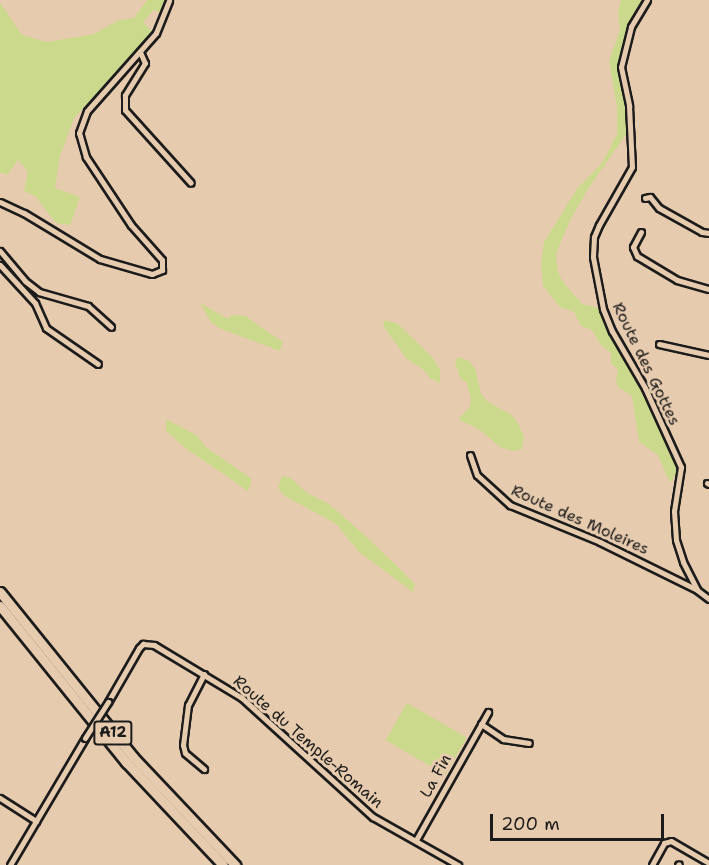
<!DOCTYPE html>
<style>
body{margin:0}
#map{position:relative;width:709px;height:865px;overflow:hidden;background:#e7cbae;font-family:"Shantell Sans",sans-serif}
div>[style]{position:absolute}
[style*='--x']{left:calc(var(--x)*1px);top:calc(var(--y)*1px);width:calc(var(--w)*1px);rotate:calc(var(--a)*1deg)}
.green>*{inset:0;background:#cbd98c;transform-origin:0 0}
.roads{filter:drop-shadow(2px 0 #1c1c1c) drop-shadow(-2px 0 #1c1c1c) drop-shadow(0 2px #1c1c1c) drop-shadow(0 -2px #1c1c1c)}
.street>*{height:5px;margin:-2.5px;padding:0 2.5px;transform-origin:2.5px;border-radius:2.5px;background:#e7cbae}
.highway>*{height:9px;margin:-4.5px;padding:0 4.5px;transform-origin:4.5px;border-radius:4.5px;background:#e7cbae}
.bridges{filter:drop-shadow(2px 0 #1c1c1c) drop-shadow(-2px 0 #1c1c1c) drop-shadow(0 2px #1c1c1c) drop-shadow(0 -2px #1c1c1c)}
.street-bridge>*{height:5px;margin:-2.5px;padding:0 2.5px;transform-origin:2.5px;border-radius:2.5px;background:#e7cbae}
span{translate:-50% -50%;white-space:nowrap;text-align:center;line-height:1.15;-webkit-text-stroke:6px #e7cbae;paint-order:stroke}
.shield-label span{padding:2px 4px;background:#e7cbae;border:2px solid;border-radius:4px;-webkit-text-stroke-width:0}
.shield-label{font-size:15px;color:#1c1c1c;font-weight:700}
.street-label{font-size:16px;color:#1c1c1c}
.scale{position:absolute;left:490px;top:814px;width:174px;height:27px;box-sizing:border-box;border:3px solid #1c1c1c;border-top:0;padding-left:8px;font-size:18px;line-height:21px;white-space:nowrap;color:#1c1c1c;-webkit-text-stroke:4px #e7cbae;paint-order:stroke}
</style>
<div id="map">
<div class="green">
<i style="clip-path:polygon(147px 0,166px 0,162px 13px,154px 10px,143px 22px,153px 32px,74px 118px,60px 156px,55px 188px,80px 197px,70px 225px,56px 223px,35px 196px,24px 191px,28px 172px,18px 160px,7px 175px,0 172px,0 3px,22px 35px,47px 42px,94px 34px,119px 20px,134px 18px)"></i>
<i style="clip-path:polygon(621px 0,647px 0,631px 27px,621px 67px,631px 127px,588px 189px,570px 220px,556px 254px,558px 273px,567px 287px,582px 304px,603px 309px,644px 386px,681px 466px,670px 483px,658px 455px,639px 442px,632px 396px,618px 387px,616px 380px,618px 370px,611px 363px,611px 353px,601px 345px,592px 330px,581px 326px,574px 312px,560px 307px,543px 286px,541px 264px,544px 242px,577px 189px,603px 162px,617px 134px,617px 108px,609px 61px,620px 30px,618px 13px)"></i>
<i style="clip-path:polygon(200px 303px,228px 319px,232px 315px,245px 316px,283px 342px,280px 351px,221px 329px,211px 322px)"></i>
<i style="clip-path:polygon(385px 320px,398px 324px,433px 358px,440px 370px,440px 383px,430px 378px,425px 371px,407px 359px,383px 326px)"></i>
<i style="clip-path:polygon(458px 357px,469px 361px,475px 368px,481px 394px,488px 402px,512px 415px,517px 422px,524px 437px,522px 449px,513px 451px,500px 447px,480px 430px,458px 419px,470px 407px,471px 399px,467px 383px,461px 379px,455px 363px)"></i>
<i style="clip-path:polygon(166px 419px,196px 435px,207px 448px,245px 474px,252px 480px,248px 491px,188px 450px,166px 431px)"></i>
<i style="clip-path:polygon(282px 476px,291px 478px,307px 493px,329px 504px,370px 540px,415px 584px,413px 592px,359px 552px,336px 524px,285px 496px,278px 488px)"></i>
<i style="left:407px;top:703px;width:69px;height:43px;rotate:30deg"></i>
</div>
<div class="roads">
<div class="street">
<i style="--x:647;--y:0;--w:31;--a:121"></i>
<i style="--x:631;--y:27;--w:41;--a:104"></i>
<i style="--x:621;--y:67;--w:40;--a:78"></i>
<i style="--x:629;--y:106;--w:61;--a:87.2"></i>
<i style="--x:632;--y:167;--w:67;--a:119.6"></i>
<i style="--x:599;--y:225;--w:13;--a:113"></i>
<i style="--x:594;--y:237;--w:20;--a:93"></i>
<i style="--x:593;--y:257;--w:53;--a:79.1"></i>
<i style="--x:603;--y:309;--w:24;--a:68"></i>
<i style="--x:612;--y:331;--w:66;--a:59.9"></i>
<i style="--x:645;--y:388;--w:87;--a:65.5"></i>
<i style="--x:681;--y:467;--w:45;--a:99"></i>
<i style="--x:674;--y:511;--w:29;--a:86"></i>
<i style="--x:676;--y:540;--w:23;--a:72"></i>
<i style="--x:683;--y:562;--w:31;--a:63"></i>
<i style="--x:697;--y:590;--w:15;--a:37"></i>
<i style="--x:140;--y:52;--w:12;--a:66"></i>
<i style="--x:145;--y:63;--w:38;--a:122"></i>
<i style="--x:125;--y:95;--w:15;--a:90"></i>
<i style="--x:125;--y:110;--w:98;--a:47.9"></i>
<i style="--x:645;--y:198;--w:5;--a:-11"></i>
<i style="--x:650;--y:197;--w:14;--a:51"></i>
<i style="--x:659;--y:208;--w:49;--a:29.2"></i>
<i style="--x:702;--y:232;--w:7;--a:8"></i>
<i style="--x:0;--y:202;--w:26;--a:25"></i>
<i style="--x:24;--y:213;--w:89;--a:31.2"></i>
<i style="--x:100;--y:259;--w:54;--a:16.1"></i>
<i style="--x:152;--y:274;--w:11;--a:-22"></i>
<i style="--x:162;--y:270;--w:10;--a:-90"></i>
<i style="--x:162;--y:260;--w:47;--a:-131.5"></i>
<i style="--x:131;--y:225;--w:82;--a:-123.5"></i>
<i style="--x:86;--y:157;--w:25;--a:-106"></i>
<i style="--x:79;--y:133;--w:23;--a:-70"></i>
<i style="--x:87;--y:111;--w:104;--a:-48.5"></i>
<i style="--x:156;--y:33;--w:35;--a:-68"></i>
<i style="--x:641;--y:232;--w:17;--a:118"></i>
<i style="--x:633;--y:247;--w:10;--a:66"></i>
<i style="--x:637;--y:256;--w:47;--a:31"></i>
<i style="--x:677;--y:280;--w:33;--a:16"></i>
<i style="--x:0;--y:251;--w:39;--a:50"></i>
<i style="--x:25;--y:281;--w:18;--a:38"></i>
<i style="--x:39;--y:292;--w:51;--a:15.9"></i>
<i style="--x:88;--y:306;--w:31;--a:42"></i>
<i style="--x:0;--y:265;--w:52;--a:47.4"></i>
<i style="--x:35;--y:303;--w:27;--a:66"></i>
<i style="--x:46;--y:328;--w:63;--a:34.7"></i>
<i style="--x:659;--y:344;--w:51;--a:12.4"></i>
<i style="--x:470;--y:455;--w:21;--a:71"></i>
<i style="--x:477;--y:475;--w:45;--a:42.3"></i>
<i style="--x:510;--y:505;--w:97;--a:22.3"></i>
<i style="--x:600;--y:542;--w:108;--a:26.3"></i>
<i style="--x:707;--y:483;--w:2;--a:27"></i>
<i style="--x:204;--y:674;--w:35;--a:117"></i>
<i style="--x:188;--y:705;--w:40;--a:97.1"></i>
<i style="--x:183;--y:745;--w:8;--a:76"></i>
<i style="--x:185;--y:753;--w:25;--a:40"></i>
<i style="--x:108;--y:702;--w:62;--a:-60.1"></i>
<i style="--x:139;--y:648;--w:6;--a:-45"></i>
<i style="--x:143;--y:644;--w:11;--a:5"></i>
<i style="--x:154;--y:645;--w:103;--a:31.1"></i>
<i style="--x:242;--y:698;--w:177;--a:42.3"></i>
<i style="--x:373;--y:817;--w:98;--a:29.5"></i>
<i style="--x:481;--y:724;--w:27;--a:34"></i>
<i style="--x:503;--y:739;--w:26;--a:9"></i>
<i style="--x:0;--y:798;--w:43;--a:32.6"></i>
<i style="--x:36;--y:821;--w:51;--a:120.6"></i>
<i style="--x:36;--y:821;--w:96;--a:-59.4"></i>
<i style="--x:416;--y:840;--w:147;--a:-60.6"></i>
<i style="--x:652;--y:865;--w:25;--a:-61"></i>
<i style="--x:664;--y:843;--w:7;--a:-16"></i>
<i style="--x:671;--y:841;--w:44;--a:30.1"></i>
<i style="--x:678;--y:865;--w:1;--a:-45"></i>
</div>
<div class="highway">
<i style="--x:0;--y:592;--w:212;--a:51.1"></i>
<i style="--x:133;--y:757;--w:149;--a:46.6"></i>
<i style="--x:0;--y:606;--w:201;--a:51.1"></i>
<i style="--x:126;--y:762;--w:141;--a:46.7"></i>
</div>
</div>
<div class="bridges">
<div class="street-bridge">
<i style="--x:85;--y:738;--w:43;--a:-57.4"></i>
</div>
</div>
<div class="shield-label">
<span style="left:113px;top:733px">A12</span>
</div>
<div class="street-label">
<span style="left:646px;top:364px;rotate:64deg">Route des Gottes</span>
<span style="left:580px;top:520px;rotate:24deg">Route des Moleires</span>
<span style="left:308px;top:742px;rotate:41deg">Route du Temple-Romain</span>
<span style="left:436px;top:776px;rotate:-61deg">La Fin</span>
</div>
<div class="scale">200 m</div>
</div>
